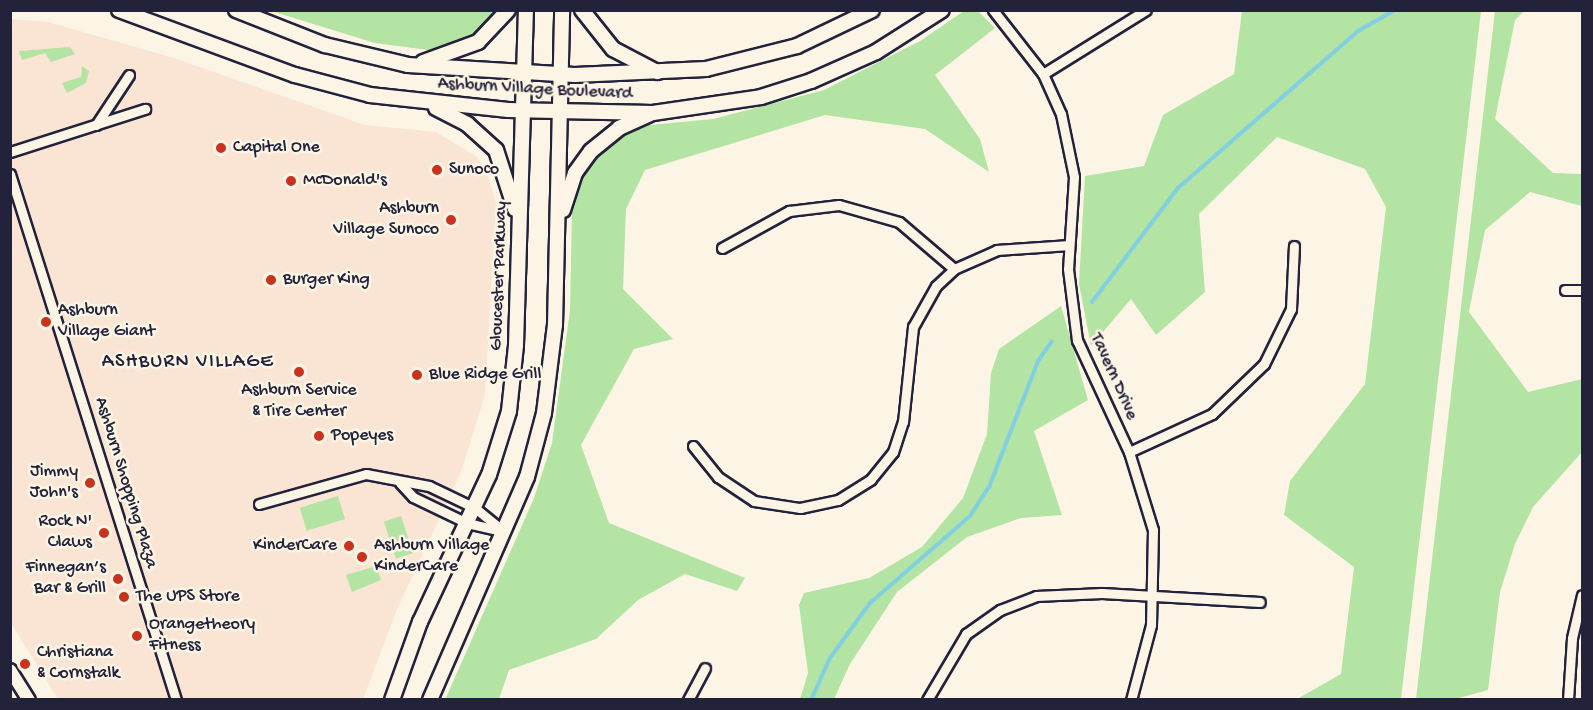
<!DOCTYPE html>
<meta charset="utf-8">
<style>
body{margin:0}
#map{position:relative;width:1593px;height:710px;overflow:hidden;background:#fcf5e5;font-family:"Gochi Hand",sans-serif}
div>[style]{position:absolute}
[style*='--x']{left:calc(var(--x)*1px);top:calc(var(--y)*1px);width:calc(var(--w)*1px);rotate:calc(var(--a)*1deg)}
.built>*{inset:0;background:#fae4d3}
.green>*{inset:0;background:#b3e4a4;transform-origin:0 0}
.stream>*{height:4px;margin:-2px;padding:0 2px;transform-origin:2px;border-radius:2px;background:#82cfe1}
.roads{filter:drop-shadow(2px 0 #22223b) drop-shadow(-2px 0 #22223b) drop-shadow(0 2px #22223b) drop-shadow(0 -2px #22223b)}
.minor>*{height:9px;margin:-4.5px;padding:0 4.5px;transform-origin:4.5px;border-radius:4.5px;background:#fcf5e5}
.tertiary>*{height:12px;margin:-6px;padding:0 6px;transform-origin:6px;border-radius:6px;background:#fcf5e5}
.secondary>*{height:14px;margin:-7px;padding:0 7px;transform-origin:7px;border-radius:7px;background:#fcf5e5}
.dots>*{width:16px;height:16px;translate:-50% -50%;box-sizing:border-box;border:3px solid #fcf5e5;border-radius:50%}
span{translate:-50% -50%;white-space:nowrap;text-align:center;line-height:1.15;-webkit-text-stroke:5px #fcf5e5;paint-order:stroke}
.street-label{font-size:18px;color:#22223b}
.poi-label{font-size:18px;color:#22223b}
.left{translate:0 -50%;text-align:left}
.right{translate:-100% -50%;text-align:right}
.neighbourhood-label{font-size:20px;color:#22223b;letter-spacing:1.5px}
.frame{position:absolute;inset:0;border:12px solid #22223b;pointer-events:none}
</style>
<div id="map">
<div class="built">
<i style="clip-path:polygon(11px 19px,48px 22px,174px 58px,365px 125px,436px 132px,477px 157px,487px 173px,496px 203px,485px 395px,461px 472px,398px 607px,363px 699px,58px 699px,11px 623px)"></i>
</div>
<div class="green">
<i style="clip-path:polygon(271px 11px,499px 11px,476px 35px,435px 51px,375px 43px)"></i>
<i style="clip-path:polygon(964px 11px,979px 12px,995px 28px,935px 75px,980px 139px,989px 172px,925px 129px,825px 115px,645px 170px,626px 209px,623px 289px,673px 339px,634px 349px,581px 445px,609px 523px,745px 578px,737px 591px,685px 574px,638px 600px,596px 639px,509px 670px,499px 699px,445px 700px,534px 498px,552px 443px,570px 310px,572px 209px,584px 168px,599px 148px,640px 126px,713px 119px,824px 90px,920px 41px)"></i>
<i style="clip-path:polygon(1242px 11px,1481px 11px,1401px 699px,1297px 699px,1341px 674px,1354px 567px,1284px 515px,1290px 481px,1365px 384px,1386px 207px,1365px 169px,1277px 137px,1199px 214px,1205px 292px,1156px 335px,1131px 299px,1091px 346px,1079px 284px,1085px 176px,1144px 166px,1163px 115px,1234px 74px)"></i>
<i style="clip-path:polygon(1495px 11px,1524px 11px,1515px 20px,1495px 119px,1553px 173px,1582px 174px,1582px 206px,1530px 192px,1485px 230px,1469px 312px,1528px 392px,1582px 379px,1582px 452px,1533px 507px,1515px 544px,1500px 592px,1488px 690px,1455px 699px,1416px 699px)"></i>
<i style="clip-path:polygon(70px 47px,75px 54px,51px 62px,45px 53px,22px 60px,19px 51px)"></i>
<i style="clip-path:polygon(82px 66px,89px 71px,86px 83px,67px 93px,62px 83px,81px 77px)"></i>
<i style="clip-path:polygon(1061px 306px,1088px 400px,1034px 431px,1062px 515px,1021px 518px,967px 537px,897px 592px,850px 664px,834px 699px,800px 699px,808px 673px,799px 605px,804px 593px,869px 578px,922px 547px,963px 498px,987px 434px,991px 373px,999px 349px)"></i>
<i style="left:338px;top:496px;width:24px;height:40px;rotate:73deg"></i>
<i style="left:401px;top:516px;width:39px;height:18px;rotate:72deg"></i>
<i style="clip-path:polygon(376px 566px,381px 580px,352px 592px,346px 575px)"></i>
</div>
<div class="stream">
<i style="--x:1092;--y:302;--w:143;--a:-53"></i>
<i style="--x:1178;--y:188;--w:239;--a:-41.1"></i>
<i style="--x:1358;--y:31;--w:43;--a:-29.6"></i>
<i style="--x:811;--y:700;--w:46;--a:-65.7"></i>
<i style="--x:830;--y:658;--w:68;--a:-54"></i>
<i style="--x:870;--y:603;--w:133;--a:-41"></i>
<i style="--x:970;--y:516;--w:35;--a:-57"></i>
<i style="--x:989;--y:487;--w:135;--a:-68.7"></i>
<i style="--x:1038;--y:361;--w:24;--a:-55"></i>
</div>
<div class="roads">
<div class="minor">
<i style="--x:993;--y:10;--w:81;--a:52"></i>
<i style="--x:1043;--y:74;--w:44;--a:65.8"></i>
<i style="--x:1061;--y:114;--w:64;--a:78.3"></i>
<i style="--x:1074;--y:177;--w:92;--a:93.7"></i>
<i style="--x:1068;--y:269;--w:72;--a:82.8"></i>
<i style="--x:1077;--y:340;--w:123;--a:65.1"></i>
<i style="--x:1129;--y:452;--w:82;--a:72.9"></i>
<i style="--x:1153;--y:530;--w:95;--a:91.2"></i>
<i style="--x:1151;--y:625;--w:78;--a:104.9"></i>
<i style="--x:1043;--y:74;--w:121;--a:-31.9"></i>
<i style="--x:96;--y:125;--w:60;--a:-56.6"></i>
<i style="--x:10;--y:152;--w:142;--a:-17.7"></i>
<i style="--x:10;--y:174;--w:552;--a:72.48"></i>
<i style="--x:722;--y:248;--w:77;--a:-28.9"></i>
<i style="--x:789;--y:211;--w:50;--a:-6.8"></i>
<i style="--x:839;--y:205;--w:62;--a:15.8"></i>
<i style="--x:899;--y:222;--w:72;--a:40.5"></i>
<i style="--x:1565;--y:290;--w:17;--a:0"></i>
<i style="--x:693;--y:446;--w:40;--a:51"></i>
<i style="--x:718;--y:477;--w:43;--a:33.7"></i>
<i style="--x:754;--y:501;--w:47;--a:8.7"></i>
<i style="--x:800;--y:508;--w:39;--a:-12"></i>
<i style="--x:838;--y:500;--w:39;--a:-32"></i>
<i style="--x:871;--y:479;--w:35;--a:-51"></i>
<i style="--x:893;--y:452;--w:32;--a:-72"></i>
<i style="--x:903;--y:422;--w:96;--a:-84"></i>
<i style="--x:913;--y:327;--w:47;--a:-60.7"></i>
<i style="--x:936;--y:286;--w:25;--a:-43"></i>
<i style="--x:954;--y:269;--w:47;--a:-23.8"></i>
<i style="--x:997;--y:250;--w:72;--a:-4"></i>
<i style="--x:1129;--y:452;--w:91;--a:-24.6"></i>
<i style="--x:1212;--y:414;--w:72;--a:-43.9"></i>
<i style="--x:1264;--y:364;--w:61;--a:-63.9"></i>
<i style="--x:1291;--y:309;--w:63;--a:-87.3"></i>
<i style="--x:400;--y:483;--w:19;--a:47"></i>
<i style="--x:413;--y:497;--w:60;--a:25.7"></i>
<i style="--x:467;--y:523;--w:36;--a:13"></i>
<i style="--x:259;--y:504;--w:111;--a:-15.7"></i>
<i style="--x:366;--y:474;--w:64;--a:10.8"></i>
<i style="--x:429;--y:486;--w:51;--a:25.6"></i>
<i style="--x:475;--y:508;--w:36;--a:39"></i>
<i style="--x:688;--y:700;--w:36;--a:-62"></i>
<i style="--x:927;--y:700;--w:77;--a:-59.4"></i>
<i style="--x:966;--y:634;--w:42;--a:-35.2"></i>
<i style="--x:1000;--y:610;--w:39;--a:-21"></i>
<i style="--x:1036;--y:596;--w:66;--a:-2.6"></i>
<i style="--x:1102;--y:593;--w:158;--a:3.3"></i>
<i style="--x:1568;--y:700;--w:62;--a:-86.3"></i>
<i style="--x:1572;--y:638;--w:44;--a:-76.9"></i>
</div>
<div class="tertiary">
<i style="--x:10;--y:670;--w:36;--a:58"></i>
</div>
<div class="secondary">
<i style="--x:119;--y:10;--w:188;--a:20.3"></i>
<i style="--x:295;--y:75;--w:78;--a:14.9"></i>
<i style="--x:370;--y:95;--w:139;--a:6.2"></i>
<i style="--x:508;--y:110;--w:145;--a:1.2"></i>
<i style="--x:653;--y:113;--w:109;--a:-8.4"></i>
<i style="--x:761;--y:97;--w:52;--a:-17.7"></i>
<i style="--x:811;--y:81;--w:71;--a:-24"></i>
<i style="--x:876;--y:52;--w:78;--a:-32.5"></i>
<i style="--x:236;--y:10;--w:96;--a:21.5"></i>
<i style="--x:325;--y:45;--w:85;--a:13.5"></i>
<i style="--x:408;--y:65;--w:167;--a:3.4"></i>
<i style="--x:575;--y:75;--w:131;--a:-2.6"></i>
<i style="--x:706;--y:69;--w:94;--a:-14.2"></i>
<i style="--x:797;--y:46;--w:83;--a:-25.6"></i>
<i style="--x:582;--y:10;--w:50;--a:51.5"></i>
<i style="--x:613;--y:49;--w:50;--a:27.6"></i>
<i style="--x:423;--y:62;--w:59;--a:-20"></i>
<i style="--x:478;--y:42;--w:44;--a:-46.8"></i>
<i style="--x:436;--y:108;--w:35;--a:27"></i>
<i style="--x:467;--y:124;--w:39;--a:42"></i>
<i style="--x:496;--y:150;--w:62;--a:72.1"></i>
<i style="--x:563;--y:210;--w:39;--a:-72"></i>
<i style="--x:575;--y:173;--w:27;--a:-54"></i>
<i style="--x:591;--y:151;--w:36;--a:-39"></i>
<i style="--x:619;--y:128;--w:34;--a:-24"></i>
<i style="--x:392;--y:700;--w:83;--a:-70.3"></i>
<i style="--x:420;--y:622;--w:162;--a:-64.9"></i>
<i style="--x:489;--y:475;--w:67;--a:-72.6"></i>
<i style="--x:509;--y:411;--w:66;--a:-83.9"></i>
<i style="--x:516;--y:345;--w:335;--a:-88.3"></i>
<i style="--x:430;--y:700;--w:243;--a:-66.5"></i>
<i style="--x:527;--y:477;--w:66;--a:-75.1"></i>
<i style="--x:544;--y:413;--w:89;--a:-82.9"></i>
<i style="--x:555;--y:325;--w:315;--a:-88.7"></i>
</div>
</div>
<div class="dots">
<i style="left:221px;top:148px;background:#c8321e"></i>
<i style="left:437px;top:170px;background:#c8321e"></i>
<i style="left:291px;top:181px;background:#c8321e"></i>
<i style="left:451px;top:220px;background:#c8321e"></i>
<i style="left:271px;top:280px;background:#c8321e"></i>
<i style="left:46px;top:322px;background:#c8321e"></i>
<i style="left:299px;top:372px;background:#c8321e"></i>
<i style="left:417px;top:375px;background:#c8321e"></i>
<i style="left:319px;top:436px;background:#c8321e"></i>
<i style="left:90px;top:483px;background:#c8321e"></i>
<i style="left:104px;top:533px;background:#c8321e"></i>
<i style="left:349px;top:546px;background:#c8321e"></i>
<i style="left:362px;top:557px;background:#c8321e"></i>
<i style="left:118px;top:579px;background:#c8321e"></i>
<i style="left:124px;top:597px;background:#c8321e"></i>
<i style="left:137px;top:636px;background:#c8321e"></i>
<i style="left:25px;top:664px;background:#c8321e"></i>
</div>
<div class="street-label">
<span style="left:535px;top:90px;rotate:3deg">Ashburn Village Boulevard</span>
<span style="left:500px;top:276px;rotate:-88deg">Gloucester Parkway</span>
<span style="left:1113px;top:377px;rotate:66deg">Tavern Drive</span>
<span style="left:125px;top:483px;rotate:73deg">Ashburn Shopping Plaza</span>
</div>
<div class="poi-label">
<span class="left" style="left:233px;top:148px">Capital One</span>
<span class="left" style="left:449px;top:170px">Sunoco</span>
<span class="left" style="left:303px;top:181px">McDonald's</span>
<span class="right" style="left:439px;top:220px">Ashburn<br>Village Sunoco</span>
<span class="left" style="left:283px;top:280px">Burger King</span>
<span class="left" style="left:58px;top:322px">Ashburn<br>Village Giant</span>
<span class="left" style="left:429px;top:375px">Blue Ridge Grill</span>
<span style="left:299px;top:402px">Ashburn Service<br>&amp; Tire Center</span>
<span class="left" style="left:331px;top:436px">Popeyes</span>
<span class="right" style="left:78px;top:483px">Jimmy<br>John's</span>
<span class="right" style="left:92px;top:533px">Rock N'<br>Claws</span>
<span class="right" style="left:337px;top:546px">KinderCare</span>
<span class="left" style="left:374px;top:557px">Ashburn Village<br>KinderCare</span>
<span class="right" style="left:106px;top:579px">Finnegan’s<br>Bar &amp; Grill</span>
<span class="left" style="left:136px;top:597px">The UPS Store</span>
<span class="left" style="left:149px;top:636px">Orangetheory<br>Fitness</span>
<span class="left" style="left:37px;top:664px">Christiana<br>&amp; Cornstalk</span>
</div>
<div class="neighbourhood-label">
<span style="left:188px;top:362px">ASHBURN VILLAGE</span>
</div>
<div class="frame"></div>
</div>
